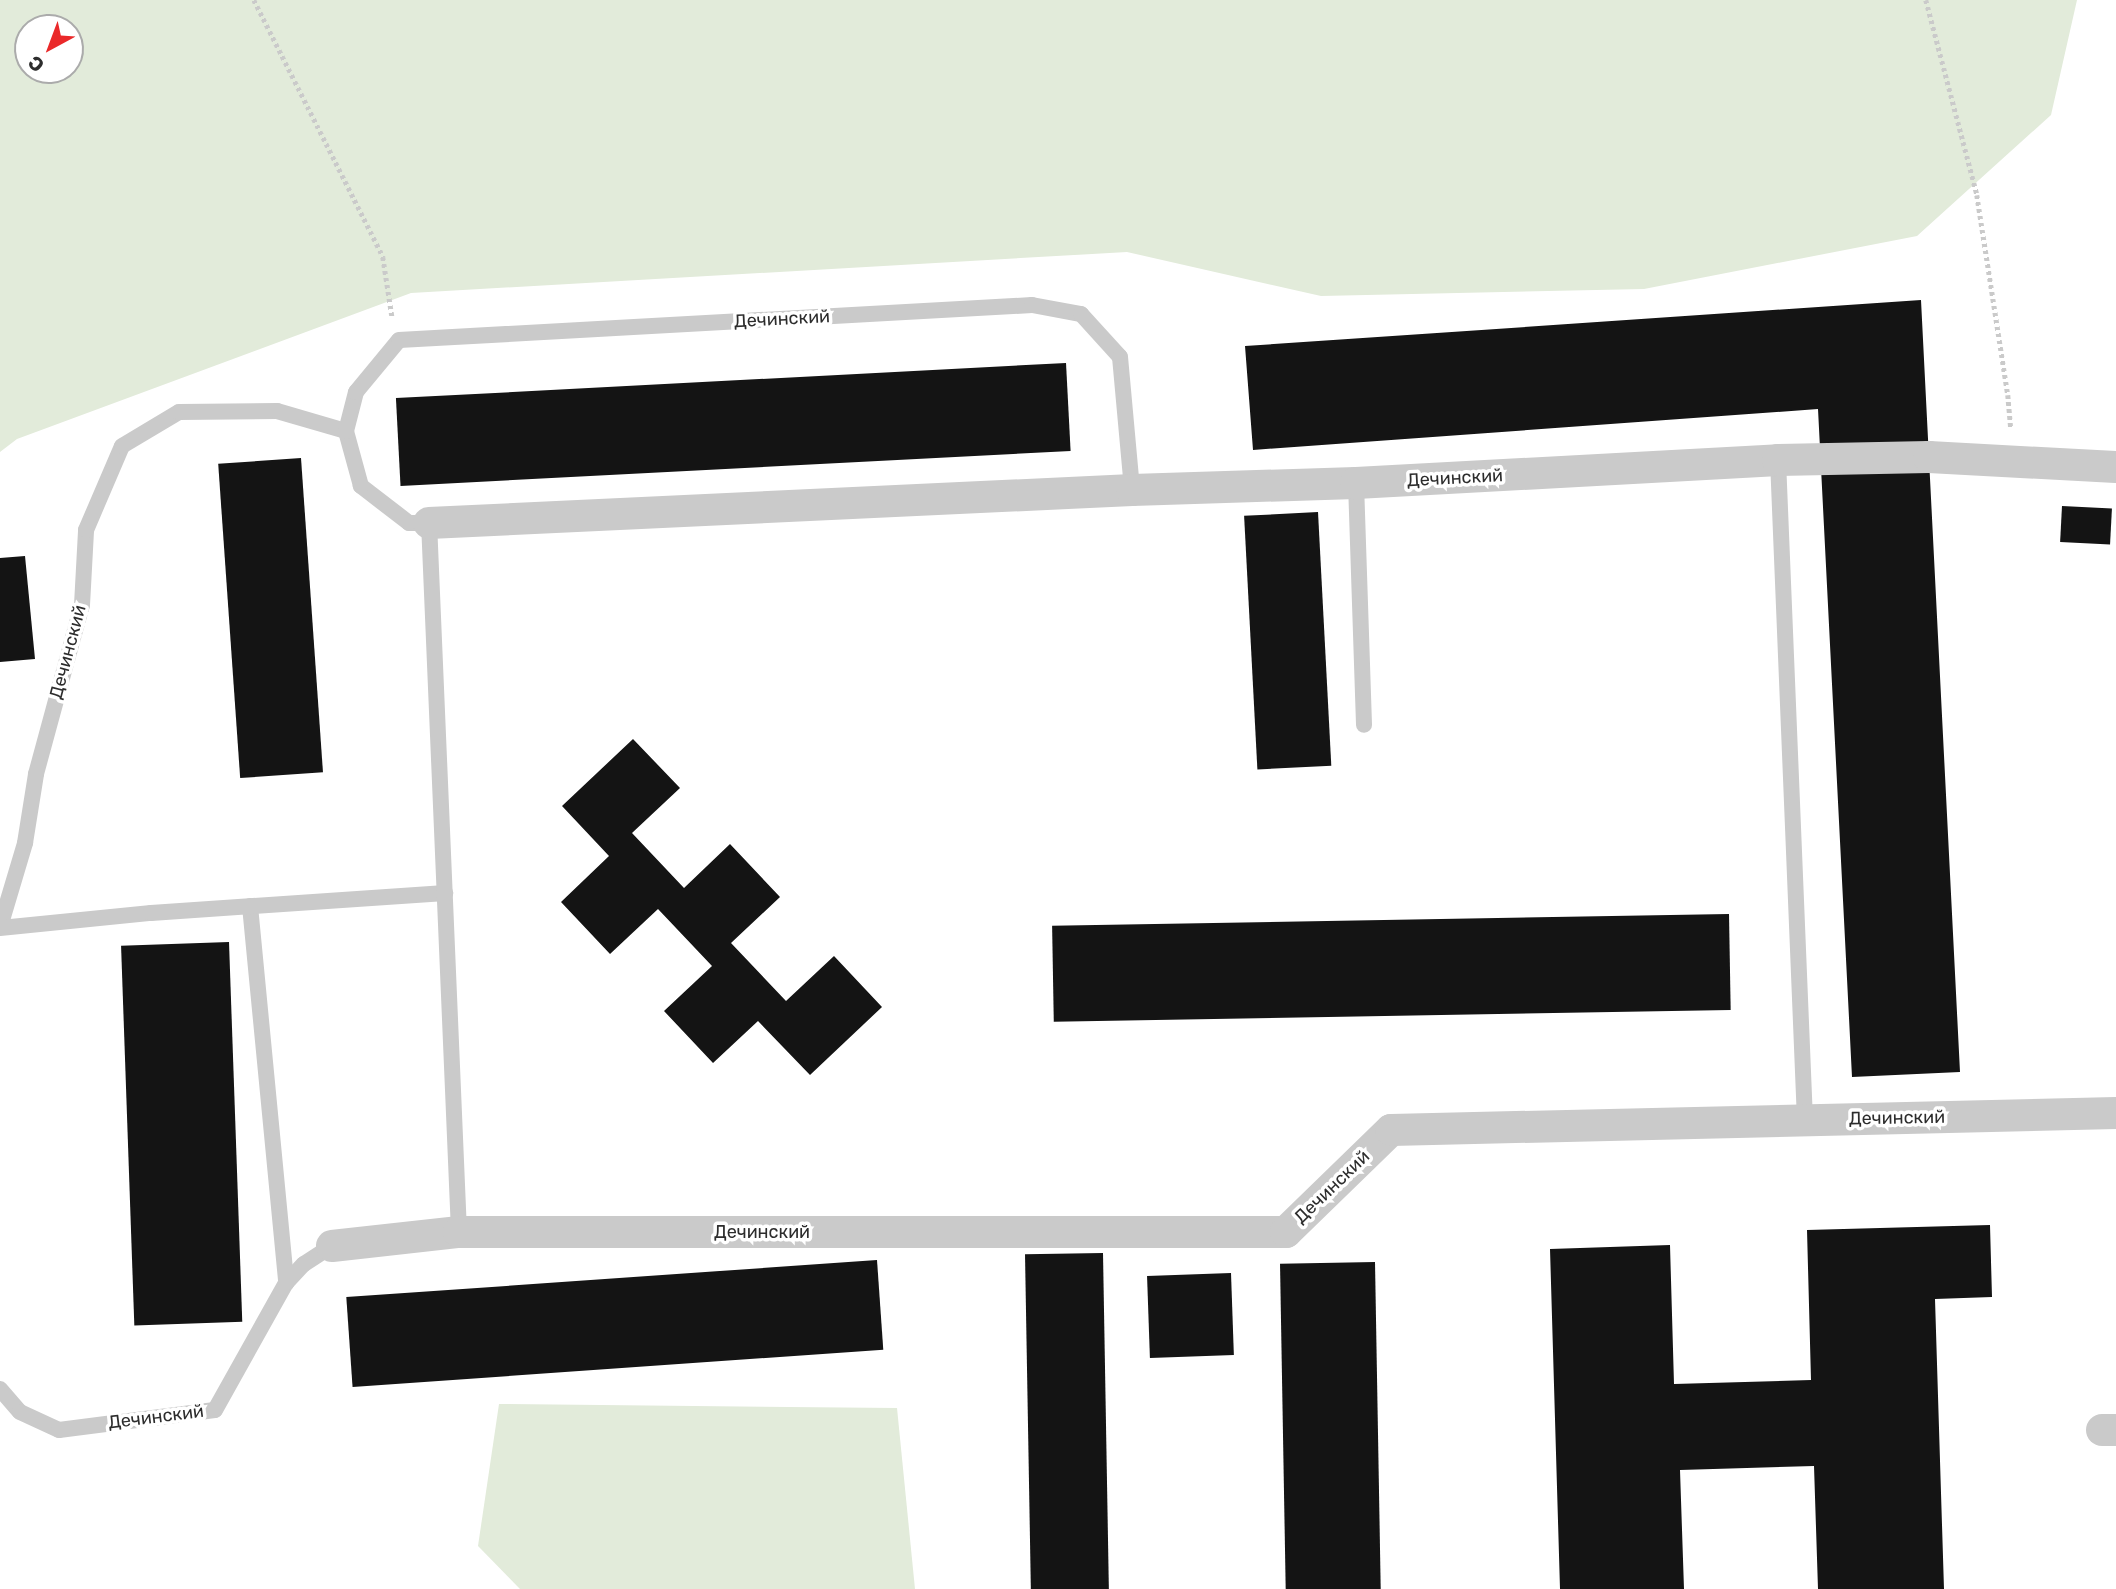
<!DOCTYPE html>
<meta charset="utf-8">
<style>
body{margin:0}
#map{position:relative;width:2116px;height:1589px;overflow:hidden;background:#fff;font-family:Rubik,sans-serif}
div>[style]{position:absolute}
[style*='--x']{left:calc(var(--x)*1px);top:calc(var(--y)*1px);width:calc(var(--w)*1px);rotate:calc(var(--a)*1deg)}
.green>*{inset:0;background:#e2ebda}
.building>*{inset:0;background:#141414;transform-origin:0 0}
.path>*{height:4.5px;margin-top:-2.25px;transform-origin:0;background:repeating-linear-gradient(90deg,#cacaca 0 3.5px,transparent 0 7px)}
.lane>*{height:16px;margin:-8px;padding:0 8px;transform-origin:8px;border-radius:8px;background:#cacaca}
.street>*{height:32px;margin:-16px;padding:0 16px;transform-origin:16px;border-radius:16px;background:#cacaca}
span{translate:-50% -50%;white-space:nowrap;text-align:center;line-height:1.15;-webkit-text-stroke:7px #fff;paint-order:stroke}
.street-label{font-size:18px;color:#2d2d2d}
.north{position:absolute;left:14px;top:14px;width:70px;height:70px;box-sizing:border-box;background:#fff;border:2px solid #ababab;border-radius:50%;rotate:221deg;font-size:19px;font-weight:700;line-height:28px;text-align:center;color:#2d2d2d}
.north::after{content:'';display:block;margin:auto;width:24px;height:32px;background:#ea292a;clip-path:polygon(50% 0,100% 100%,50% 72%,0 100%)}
</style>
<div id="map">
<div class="green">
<i style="clip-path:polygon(evenodd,0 0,2077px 0,2051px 115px,1917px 236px,1644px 289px,1321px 296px,1127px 252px,411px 293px,17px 439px,0 452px,0 0,70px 28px,70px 70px,28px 70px,28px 28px,70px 28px)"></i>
<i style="clip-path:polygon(499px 1404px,897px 1408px,915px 1589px,520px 1589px,478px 1546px)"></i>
</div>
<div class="building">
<i style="clip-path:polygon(1921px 300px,1960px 1072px,1852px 1077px,1818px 409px,1253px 450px,1245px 346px)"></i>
<i style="left:1066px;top:363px;width:88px;height:671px;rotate:87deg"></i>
<i style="left:301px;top:458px;width:315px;height:83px;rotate:86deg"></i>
<i style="left:2062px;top:506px;width:50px;height:36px;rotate:3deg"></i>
<i style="left:1318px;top:512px;width:254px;height:74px;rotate:87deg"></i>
<i style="clip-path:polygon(25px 556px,35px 659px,0 662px,0 558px)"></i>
<i style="clip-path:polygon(633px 739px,680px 788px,632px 833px,684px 888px,730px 844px,780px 897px,731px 943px,786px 1001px,834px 956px,882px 1007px,810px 1075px,758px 1021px,713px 1063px,664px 1011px,712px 966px,658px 909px,610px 954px,561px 902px,609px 856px,562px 806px)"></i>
<i style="left:1729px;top:914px;width:96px;height:677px;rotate:89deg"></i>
<i style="left:229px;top:942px;width:380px;height:108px;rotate:88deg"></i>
<i style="clip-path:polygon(1990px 1225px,1992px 1297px,1935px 1299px,1944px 1589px,1818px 1589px,1814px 1466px,1680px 1470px,1684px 1589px,1560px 1589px,1550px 1249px,1670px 1245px,1674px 1384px,1811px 1380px,1807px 1230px)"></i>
<i style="left:1103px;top:1253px;width:336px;height:78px;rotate:89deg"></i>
<i style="left:877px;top:1260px;width:90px;height:532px;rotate:86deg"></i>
<i style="left:1375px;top:1262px;width:327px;height:95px;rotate:89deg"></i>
<i style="left:1231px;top:1273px;width:82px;height:84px;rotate:88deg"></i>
</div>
<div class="path">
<i style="--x:254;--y:0;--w:288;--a:63.3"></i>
<i style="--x:383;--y:257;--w:60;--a:81.3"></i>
<i style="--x:1926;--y:0;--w:202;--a:75.3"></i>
<i style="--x:1977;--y:195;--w:202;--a:81.2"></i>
<i style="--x:2008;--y:395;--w:33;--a:85"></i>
</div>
<div class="lane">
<i style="--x:1778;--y:460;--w:661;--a:87.66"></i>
<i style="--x:1356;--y:483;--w:242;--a:88.1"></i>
<i style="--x:250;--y:906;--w:379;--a:84.5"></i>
<i style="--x:0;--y:927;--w:88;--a:-73.4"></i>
<i style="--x:25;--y:843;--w:70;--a:-80.9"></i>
<i style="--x:36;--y:774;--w:175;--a:-74.8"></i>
<i style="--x:82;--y:605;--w:75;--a:-86.9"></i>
<i style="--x:86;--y:530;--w:91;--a:-66.8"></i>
<i style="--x:122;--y:446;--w:66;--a:-30.8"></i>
<i style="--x:179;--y:412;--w:98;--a:-0.6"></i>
<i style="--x:277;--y:411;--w:72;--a:16.2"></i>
<i style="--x:0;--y:928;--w:152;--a:-5.7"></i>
<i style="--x:151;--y:913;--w:295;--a:-3.9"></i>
<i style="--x:459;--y:1232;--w:710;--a:-92.42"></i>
<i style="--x:429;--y:523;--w:20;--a:180"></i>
<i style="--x:409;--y:523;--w:61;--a:-142.4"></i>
<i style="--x:361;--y:486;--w:57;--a:-105.3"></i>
<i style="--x:346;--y:431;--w:40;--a:-75.6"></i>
<i style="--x:356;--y:392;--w:67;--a:-50.4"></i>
<i style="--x:399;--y:340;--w:634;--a:-3.16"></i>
<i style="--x:1032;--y:305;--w:50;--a:10.4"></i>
<i style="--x:1081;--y:314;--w:58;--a:47.8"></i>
<i style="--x:1120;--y:357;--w:134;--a:84.8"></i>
<i style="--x:0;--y:1389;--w:30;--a:49"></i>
<i style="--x:20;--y:1412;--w:43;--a:24.8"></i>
<i style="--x:59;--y:1430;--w:157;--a:-7.3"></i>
<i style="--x:215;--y:1410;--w:145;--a:-60.8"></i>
<i style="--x:286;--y:1283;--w:26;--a:-47"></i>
<i style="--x:304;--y:1264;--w:33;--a:-33"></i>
</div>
<div class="street">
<i style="--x:429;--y:523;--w:704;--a:-2.69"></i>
<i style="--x:1132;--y:490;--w:224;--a:-1.8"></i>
<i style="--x:1356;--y:483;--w:423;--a:-3.1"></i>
<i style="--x:1778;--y:460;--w:151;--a:-1.1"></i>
<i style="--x:1929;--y:457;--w:187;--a:3.1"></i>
<i style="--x:332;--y:1246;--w:128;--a:-6.3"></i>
<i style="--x:459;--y:1232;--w:827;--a:0"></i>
<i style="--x:1286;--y:1232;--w:146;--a:-44.2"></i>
<i style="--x:1391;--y:1130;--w:725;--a:-1.34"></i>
<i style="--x:2102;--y:1430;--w:14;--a:0"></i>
</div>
<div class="street-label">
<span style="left:782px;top:319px;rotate:-3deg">Дечинский</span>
<span style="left:1455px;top:478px;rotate:-3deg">Дечинский</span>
<span style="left:68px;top:652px;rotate:-75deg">Дечинский</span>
<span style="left:1897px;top:1118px;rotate:-1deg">Дечинский</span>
<span style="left:1332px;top:1187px;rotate:-44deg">Дечинский</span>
<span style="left:762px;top:1232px">Дечинский</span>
<span style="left:156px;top:1417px;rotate:-7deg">Дечинский</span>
</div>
<div class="north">С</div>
</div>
